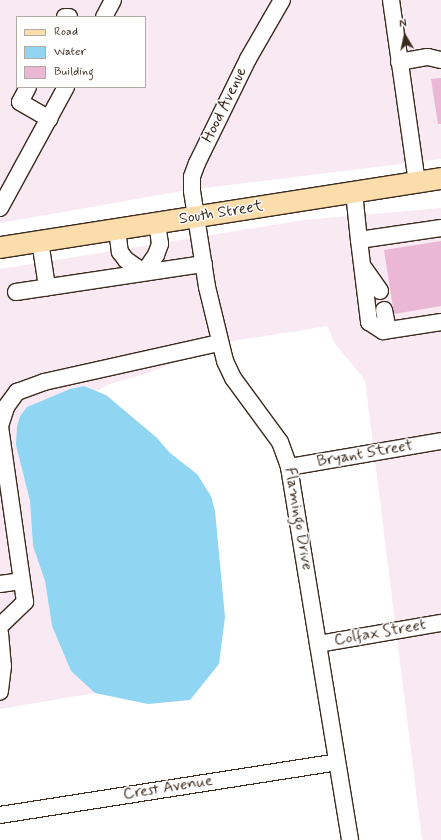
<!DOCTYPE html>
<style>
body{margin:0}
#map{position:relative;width:441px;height:840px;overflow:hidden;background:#fff;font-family:Mynerve,sans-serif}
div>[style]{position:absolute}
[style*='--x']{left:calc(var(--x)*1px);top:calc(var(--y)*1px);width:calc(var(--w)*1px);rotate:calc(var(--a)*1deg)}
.built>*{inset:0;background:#f9e9f2}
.water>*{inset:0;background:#90d5f2}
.building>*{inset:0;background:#eab7d4}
.roads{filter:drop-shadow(1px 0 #3b2a1e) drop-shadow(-1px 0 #3b2a1e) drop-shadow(0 1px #3b2a1e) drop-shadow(0 -1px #3b2a1e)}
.minor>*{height:16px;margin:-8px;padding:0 8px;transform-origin:8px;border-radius:8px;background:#fff}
.major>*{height:21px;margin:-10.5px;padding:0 10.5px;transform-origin:10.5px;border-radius:10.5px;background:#faddab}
span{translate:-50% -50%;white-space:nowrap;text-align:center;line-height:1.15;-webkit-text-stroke:3px #fff;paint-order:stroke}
.street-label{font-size:16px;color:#3b2a1e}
.legend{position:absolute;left:16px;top:16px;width:130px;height:72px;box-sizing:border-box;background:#fff;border:1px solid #b1aaa5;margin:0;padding:5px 7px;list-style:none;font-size:12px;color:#3b2a1e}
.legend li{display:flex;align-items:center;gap:8px;height:20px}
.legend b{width:20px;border:1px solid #b1aaa5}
.north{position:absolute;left:385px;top:16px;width:40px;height:40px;-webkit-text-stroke:3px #fff;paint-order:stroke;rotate:351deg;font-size:11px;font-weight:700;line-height:16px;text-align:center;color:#3b2a1e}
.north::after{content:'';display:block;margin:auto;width:14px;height:18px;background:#3b2a1e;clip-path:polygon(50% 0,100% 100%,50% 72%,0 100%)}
</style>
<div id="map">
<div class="built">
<i style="clip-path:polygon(evenodd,0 0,441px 0,441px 159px,188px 190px,0 223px,0 0,17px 17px,145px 17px,145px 87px,17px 87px,17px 17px)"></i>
<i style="clip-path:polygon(441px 208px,441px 840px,422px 840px,365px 380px,336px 345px,327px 326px,233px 341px,145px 374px,107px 385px,95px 392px,84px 386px,70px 389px,27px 407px,16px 445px,30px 501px,33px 546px,45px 581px,52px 626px,71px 671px,95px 693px,0 709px,0 269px,304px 220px)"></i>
</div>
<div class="water">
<i style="clip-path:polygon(84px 386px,106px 395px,156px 437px,170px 453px,197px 474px,211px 496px,215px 511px,225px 617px,219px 664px,190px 700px,148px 704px,95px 693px,71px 671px,52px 626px,45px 581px,33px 546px,30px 501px,16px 445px,17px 427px,20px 416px,27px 407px,70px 389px)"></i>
</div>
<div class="building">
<i style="clip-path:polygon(441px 78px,441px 124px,438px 124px,431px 79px)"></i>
<i style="clip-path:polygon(441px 241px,441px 306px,394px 314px,384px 250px)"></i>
</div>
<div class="roads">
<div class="minor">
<i style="--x:282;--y:0;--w:68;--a:120"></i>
<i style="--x:248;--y:59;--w:116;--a:116.1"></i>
<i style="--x:197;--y:163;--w:15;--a:110"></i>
<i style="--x:192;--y:177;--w:14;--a:90"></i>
<i style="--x:192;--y:191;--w:97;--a:81.1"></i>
<i style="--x:207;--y:287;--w:76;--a:76.3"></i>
<i style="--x:225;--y:361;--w:19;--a:65"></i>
<i style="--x:233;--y:378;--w:79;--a:53.7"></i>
<i style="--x:280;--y:442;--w:27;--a:70"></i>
<i style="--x:289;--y:467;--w:378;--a:80.7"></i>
<i style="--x:391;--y:0;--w:184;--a:81.9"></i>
<i style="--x:65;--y:17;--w:4;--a:0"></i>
<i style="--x:104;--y:17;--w:19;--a:-62"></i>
<i style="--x:399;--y:62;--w:29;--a:-10"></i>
<i style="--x:428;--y:57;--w:13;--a:13"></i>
<i style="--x:28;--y:87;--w:17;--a:118"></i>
<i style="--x:20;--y:102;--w:34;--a:30"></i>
<i style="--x:354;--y:192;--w:48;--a:84.1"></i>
<i style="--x:359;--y:240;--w:83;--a:-8.3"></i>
<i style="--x:0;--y:208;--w:138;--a:-61.4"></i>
<i style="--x:117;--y:229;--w:23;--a:83"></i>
<i style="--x:120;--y:252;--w:10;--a:53"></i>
<i style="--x:126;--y:260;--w:22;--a:34"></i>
<i style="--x:144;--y:272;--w:21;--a:-55"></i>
<i style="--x:156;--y:255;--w:12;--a:-70"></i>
<i style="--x:160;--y:244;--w:21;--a:-98"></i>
<i style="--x:359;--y:240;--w:83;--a:83"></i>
<i style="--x:369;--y:322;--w:17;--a:33"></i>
<i style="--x:383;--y:331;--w:59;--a:-8.8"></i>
<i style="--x:40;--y:241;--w:47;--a:81.3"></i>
<i style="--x:364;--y:268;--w:28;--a:55"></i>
<i style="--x:16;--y:292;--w:190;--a:-8.5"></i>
<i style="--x:384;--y:310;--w:20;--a:79"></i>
<i style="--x:0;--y:426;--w:20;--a:-72"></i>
<i style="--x:6;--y:407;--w:19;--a:-54"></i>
<i style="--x:17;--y:392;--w:29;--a:-20"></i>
<i style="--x:44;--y:382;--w:179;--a:-12.6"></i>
<i style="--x:289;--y:467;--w:154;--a:-9.7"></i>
<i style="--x:0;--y:584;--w:21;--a:-8"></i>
<i style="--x:0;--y:626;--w:35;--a:-44"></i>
<i style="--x:25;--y:602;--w:178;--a:-98.1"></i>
<i style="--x:0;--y:633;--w:33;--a:85"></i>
<i style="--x:3;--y:666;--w:26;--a:97"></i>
<i style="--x:318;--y:644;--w:125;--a:-9.7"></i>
<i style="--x:0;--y:815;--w:341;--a:-8.9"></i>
</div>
<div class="major">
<i style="--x:0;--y:247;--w:446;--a:-8.9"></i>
</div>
</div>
<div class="street-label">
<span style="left:225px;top:105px;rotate:-64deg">Hood Avenue</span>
<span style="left:221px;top:213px;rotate:-9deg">South Street</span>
<span style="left:365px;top:454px;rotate:-10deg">Bryant Street</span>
<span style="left:298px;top:519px;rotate:80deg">Flamingo Drive</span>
<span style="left:380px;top:633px;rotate:-10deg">Colfax Street</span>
<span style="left:168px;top:788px;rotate:-9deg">Crest Avenue</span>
</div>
<ul class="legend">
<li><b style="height:5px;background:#faddab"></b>Road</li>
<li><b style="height:11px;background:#90d5f2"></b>Water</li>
<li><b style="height:11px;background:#eab7d4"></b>Building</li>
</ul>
<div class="north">N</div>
</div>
